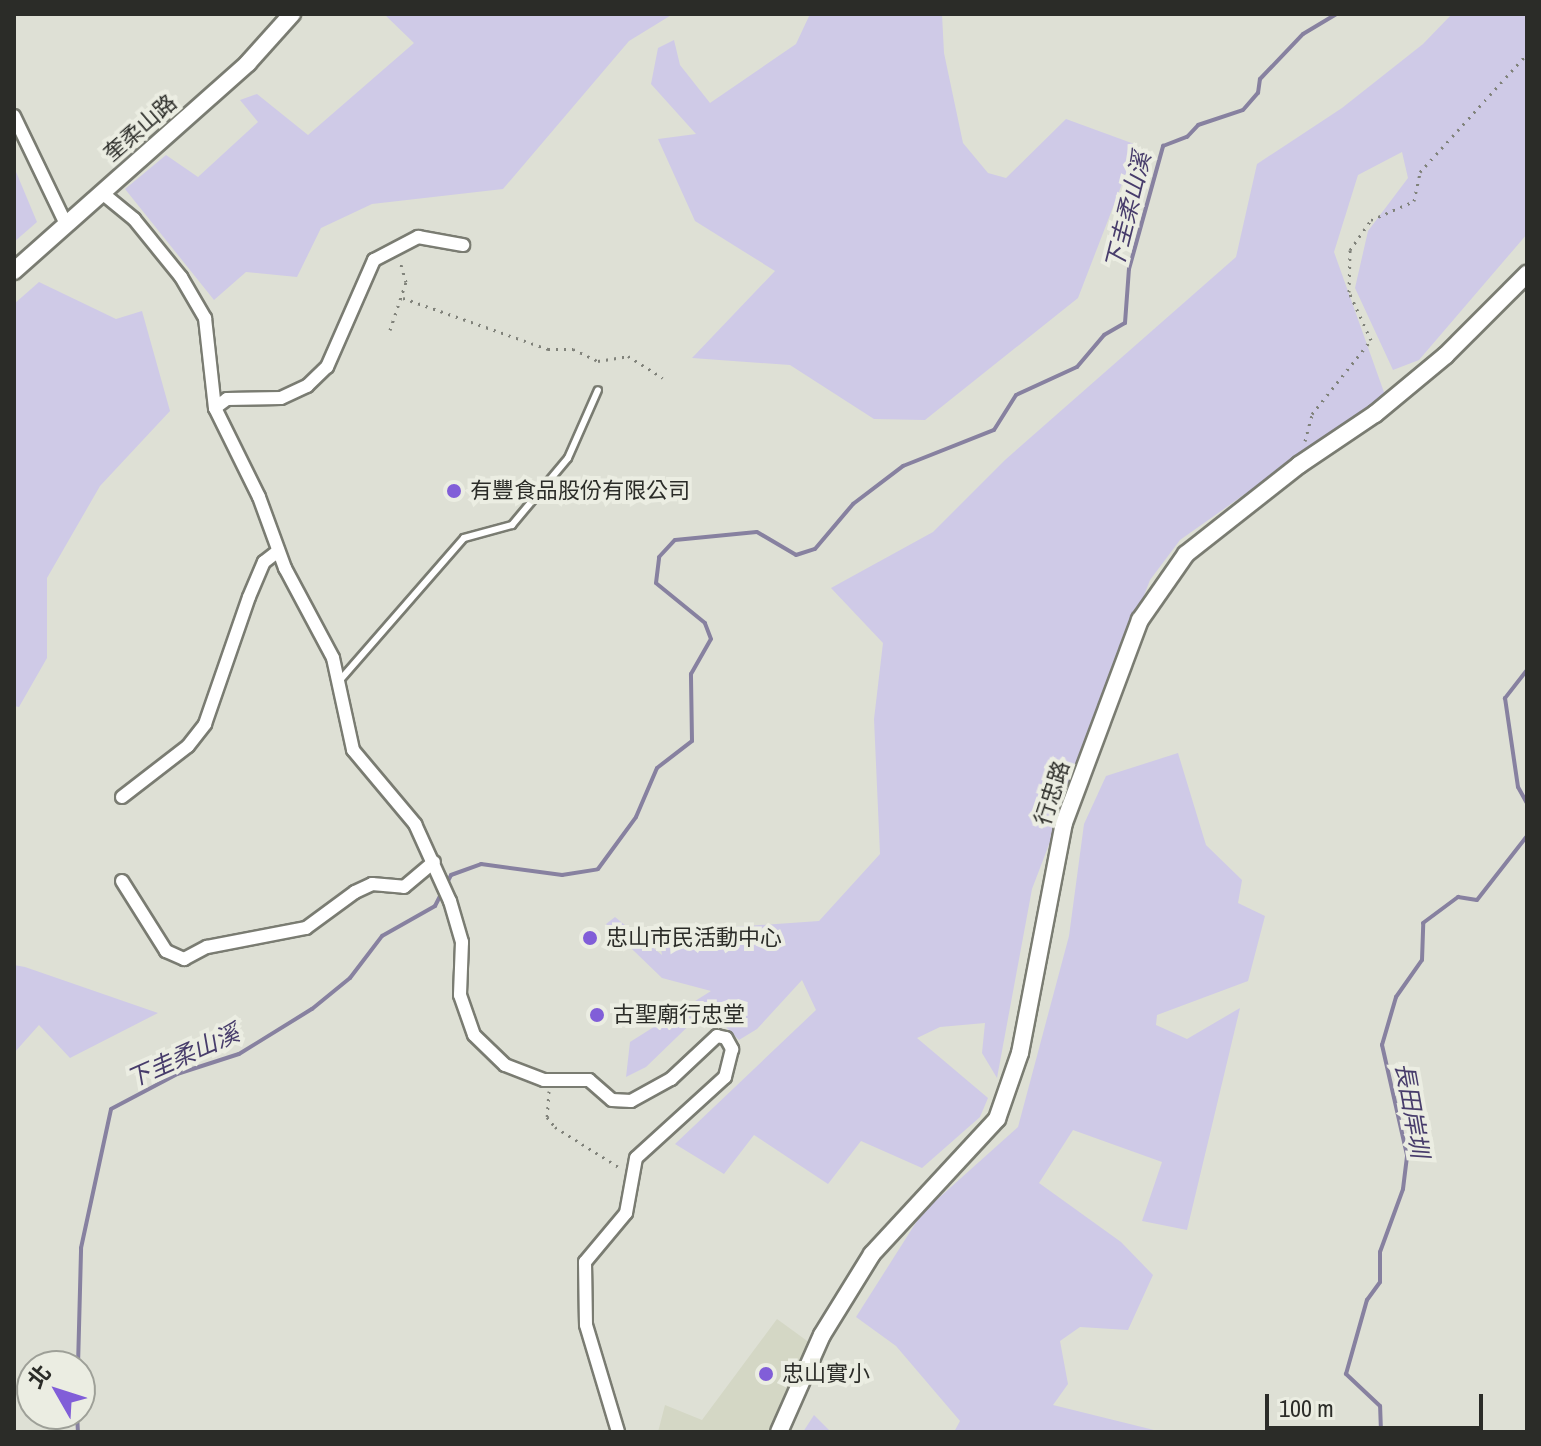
<!DOCTYPE html>
<meta charset="utf-8">
<style>
body{margin:0}
#map{position:relative;width:1541px;height:1446px;overflow:hidden;background:#dee0d5;font-family:"Archivo Narrow","Noto Sans TC",sans-serif}
div>[style]{position:absolute}
[style*='--x']{left:calc(var(--x)*1px);top:calc(var(--y)*1px);width:calc(var(--w)*1px);rotate:calc(var(--a)*1deg)}
.built>*{inset:0;background:#d4d7c5}
.green>*{inset:0;background:#cfcae7}
.stream>*{height:4px;margin:-2px;padding:0 2px;transform-origin:2px;border-radius:2px;background:#8781a0}
.path>*{height:3px;margin-top:-1.5px;transform-origin:0;background:repeating-linear-gradient(90deg,#80827a 0 2px,transparent 0 8px)}
.roads{filter:drop-shadow(2px 0 #7a7c72) drop-shadow(-2px 0 #7a7c72) drop-shadow(0 2px #7a7c72) drop-shadow(0 -2px #7a7c72)}
.service>*{height:6px;margin:-3px;padding:0 3px;transform-origin:3px;border-radius:3px;background:#fff}
.minor>*{height:12px;margin:-6px;padding:0 6px;transform-origin:6px;border-radius:6px;background:#fff}
.tertiary>*{height:16px;margin:-8px;padding:0 8px;transform-origin:8px;border-radius:8px;background:#fff}
.dots>*{width:22px;height:22px;translate:-50% -50%;box-sizing:border-box;border:4px solid #ebede2;border-radius:50%}
span{translate:-50% -50%;white-space:nowrap;text-align:center;line-height:1.15;-webkit-text-stroke:8px #ebede2;paint-order:stroke}
.street-label{font-size:22px;color:#2b2c28}
.poi-label{font-size:22px;color:#2b2c28}
.left{translate:0 -50%;text-align:left}
.water-label{font-size:24px;color:#473c6b;font-style:italic}
.frame{position:absolute;inset:0;border:16px solid #2b2c28;pointer-events:none}
.north{position:absolute;left:16px;top:1350px;width:80px;height:80px;box-sizing:border-box;background:#ebede2;border:2px solid #9ea098;border-radius:50%;rotate:309deg;font-size:22px;font-weight:700;line-height:32px;text-align:center;color:#2b2c28}
.north::after{content:'';display:block;margin:auto;width:28px;height:36px;background:#815ed8;clip-path:polygon(50% 0,100% 100%,50% 72%,0 100%)}
.scale{position:absolute;left:1265px;top:1394px;width:218px;height:36px;box-sizing:border-box;border:4px solid #2b2c28;border-top:0;padding-left:10px;font-size:24px;line-height:28px;white-space:nowrap;color:#2b2c28;-webkit-text-stroke:6px #ebede2;paint-order:stroke}
</style>
<div id="map">
<div class="built">
<i style="clip-path:polygon(777px 1319px,810px 1343px,770px 1432px,658px 1432px,665px 1405px,702px 1420px)"></i>
</div>
<div class="green">
<i style="clip-path:polygon(384px 14px,673px 14px,629px 41px,503px 189px,372px 204px,321px 228px,297px 277px,246px 272px,214px 300px,125px 189px,166px 155px,198px 177px,258px 122px,240px 100px,257px 94px,308px 135px,414px 43px)"></i>
<i style="clip-path:polygon(810px 14px,942px 14px,944px 53px,963px 143px,988px 173px,1006px 178px,1066px 119px,1137px 145px,1078px 298px,925px 420px,874px 419px,790px 365px,692px 358px,775px 271px,695px 221px,658px 139px,696px 134px,651px 84px,658px 48px,674px 40px,680px 65px,710px 103px,796px 44px)"></i>
<i style="clip-path:polygon(1452px 14px,1527px 14px,1527px 234px,1419px 360px,1393px 370px,1355px 288px,1368px 231px,1408px 178px,1402px 152px,1358px 175px,1334px 252px,1385px 395px,1180px 540px,1150px 580px,1032px 889px,997px 1078px,982px 1053px,985px 1023px,940px 1027px,917px 1038px,988px 1098px,980px 1117px,922px 1168px,861px 1141px,828px 1184px,754px 1135px,724px 1174px,675px 1144px,816px 1010px,802px 980px,757px 1029px,739px 1040px,707px 1008px,646px 1067px,626px 1077px,630px 1042px,711px 991px,662px 978px,606px 924px,615px 917px,662px 955px,658px 932px,819px 921px,880px 854px,874px 719px,883px 643px,831px 588px,933px 532px,1005px 460px,1236px 257px,1257px 164px,1342px 108px,1423px 44px)"></i>
<i style="clip-path:polygon(14px 167px,37px 222px,14px 242px)"></i>
<i style="clip-path:polygon(39px 282px,116px 319px,142px 311px,170px 411px,100px 486px,47px 578px,47px 658px,19px 707px,14px 706px,14px 304px)"></i>
<i style="clip-path:polygon(1178px 753px,1206px 845px,1242px 880px,1238px 903px,1265px 916px,1248px 981px,1157px 1015px,1156px 1025px,1187px 1039px,1240px 1008px,1187px 1230px,1142px 1221px,1162px 1162px,1073px 1130px,1039px 1183px,1121px 1242px,1153px 1275px,1128px 1330px,1080px 1327px,1060px 1341px,1068px 1384px,1053px 1405px,1158px 1431px,954px 1432px,960px 1421px,896px 1346px,856px 1317px,922px 1213px,1018px 1127px,1069px 936px,1084px 824px,1106px 776px)"></i>
<i style="clip-path:polygon(14px 965px,25px 967px,158px 1013px,70px 1058px,39px 1025px,14px 1053px)"></i>
<i style="clip-path:polygon(814px 1415px,831px 1432px,803px 1432px)"></i>
</div>
<div class="stream">
<i style="--x:1527;--y:670;--w:36;--a:128"></i>
<i style="--x:1505;--y:698;--w:90;--a:81.7"></i>
<i style="--x:1518;--y:787;--w:18;--a:61"></i>
<i style="--x:446;--y:885;--w:11;--a:-63"></i>
<i style="--x:451;--y:875;--w:32;--a:-20"></i>
<i style="--x:481;--y:864;--w:82;--a:7.7"></i>
<i style="--x:562;--y:875;--w:36;--a:-9"></i>
<i style="--x:598;--y:869;--w:64;--a:-53.8"></i>
<i style="--x:636;--y:817;--w:53;--a:-66.8"></i>
<i style="--x:657;--y:768;--w:44;--a:-37.6"></i>
<i style="--x:692;--y:741;--w:67;--a:-90.9"></i>
<i style="--x:691;--y:674;--w:40;--a:-60.3"></i>
<i style="--x:711;--y:639;--w:17;--a:-111"></i>
<i style="--x:705;--y:623;--w:63;--a:-140.8"></i>
<i style="--x:656;--y:583;--w:26;--a:-83"></i>
<i style="--x:659;--y:557;--w:23;--a:-47"></i>
<i style="--x:675;--y:540;--w:82;--a:-5.6"></i>
<i style="--x:757;--y:532;--w:45;--a:30.5"></i>
<i style="--x:796;--y:555;--w:20;--a:-18"></i>
<i style="--x:815;--y:549;--w:59;--a:-49.8"></i>
<i style="--x:853;--y:504;--w:63;--a:-37.2"></i>
<i style="--x:903;--y:466;--w:98;--a:-21.6"></i>
<i style="--x:994;--y:430;--w:41;--a:-57.8"></i>
<i style="--x:1016;--y:395;--w:67;--a:-24.7"></i>
<i style="--x:1077;--y:367;--w:42;--a:-49.8"></i>
<i style="--x:1104;--y:335;--w:24;--a:-30"></i>
<i style="--x:1125;--y:323;--w:54;--a:-85.8"></i>
<i style="--x:1129;--y:269;--w:128;--a:-74.5"></i>
<i style="--x:1163;--y:146;--w:26;--a:-21"></i>
<i style="--x:1187;--y:137;--w:16;--a:-47"></i>
<i style="--x:1198;--y:125;--w:47;--a:-18.4"></i>
<i style="--x:1243;--y:110;--w:23;--a:-49"></i>
<i style="--x:1258;--y:93;--w:14;--a:-82"></i>
<i style="--x:1260;--y:79;--w:62;--a:-46.3"></i>
<i style="--x:1303;--y:34;--w:39;--a:-31"></i>
<i style="--x:78;--y:1366;--w:118;--a:-88.5"></i>
<i style="--x:81;--y:1248;--w:142;--a:-77.8"></i>
<i style="--x:111;--y:1109;--w:75;--a:-27.9"></i>
<i style="--x:177;--y:1074;--w:65;--a:-17.9"></i>
<i style="--x:239;--y:1054;--w:86;--a:-31.7"></i>
<i style="--x:312;--y:1009;--w:49;--a:-39.2"></i>
<i style="--x:350;--y:978;--w:53;--a:-52.7"></i>
<i style="--x:382;--y:936;--w:61;--a:-29.5"></i>
<i style="--x:435;--y:906;--w:16;--a:-63"></i>
<i style="--x:77;--y:1414;--w:18;--a:87"></i>
<i style="--x:1381;--y:1432;--w:26;--a:-92"></i>
<i style="--x:1380;--y:1406;--w:47;--a:-136.7"></i>
<i style="--x:1346;--y:1374;--w:77;--a:-74.2"></i>
<i style="--x:1367;--y:1300;--w:22;--a:-54"></i>
<i style="--x:1380;--y:1282;--w:30;--a:-90"></i>
<i style="--x:1380;--y:1252;--w:67;--a:-69.9"></i>
<i style="--x:1403;--y:1189;--w:34;--a:-83"></i>
<i style="--x:1407;--y:1155;--w:113;--a:-102.8"></i>
<i style="--x:1382;--y:1045;--w:50;--a:-73.7"></i>
<i style="--x:1396;--y:997;--w:45;--a:-54.9"></i>
<i style="--x:1422;--y:960;--w:37;--a:-88"></i>
<i style="--x:1423;--y:923;--w:44;--a:-36.6"></i>
<i style="--x:1458;--y:897;--w:19;--a:9"></i>
<i style="--x:1477;--y:900;--w:81;--a:-52"></i>
</div>
<div class="path">
<i style="--x:403;--y:298;--w:154;--a:19.4"></i>
<i style="--x:548;--y:349;--w:25;--a:0"></i>
<i style="--x:573;--y:349;--w:28;--a:26"></i>
<i style="--x:598;--y:361;--w:30;--a:-9"></i>
<i style="--x:628;--y:356;--w:41;--a:32.2"></i>
<i style="--x:390;--y:330;--w:51;--a:-71.6"></i>
<i style="--x:406;--y:282;--w:22;--a:-106"></i>
<i style="--x:1305;--y:441;--w:28;--a:-75"></i>
<i style="--x:1312;--y:414;--w:95;--a:-51.4"></i>
<i style="--x:1371;--y:340;--w:53;--a:-114.6"></i>
<i style="--x:1349;--y:292;--w:42;--a:-88.6"></i>
<i style="--x:1350;--y:250;--w:37;--a:-55"></i>
<i style="--x:1371;--y:220;--w:47;--a:-23.8"></i>
<i style="--x:1414;--y:201;--w:30;--a:-78"></i>
<i style="--x:1420;--y:172;--w:159;--a:-47.8"></i>
<i style="--x:549;--y:1091;--w:26;--a:94"></i>
<i style="--x:547;--y:1117;--w:13;--a:51"></i>
<i style="--x:555;--y:1127;--w:77;--a:32.2"></i>
</div>
<div class="roads">
<div class="service">
<i style="--x:341;--y:679;--w:187;--a:-48.9"></i>
<i style="--x:464;--y:538;--w:50;--a:-15.2"></i>
<i style="--x:512;--y:525;--w:87;--a:-50.1"></i>
<i style="--x:568;--y:458;--w:74;--a:-66.2"></i>
</div>
<div class="minor">
<i style="--x:14;--y:116;--w:118;--a:64.3"></i>
<i style="--x:101;--y:192;--w:43;--a:39.3"></i>
<i style="--x:134;--y:219;--w:75;--a:51"></i>
<i style="--x:181;--y:277;--w:48;--a:59.7"></i>
<i style="--x:205;--y:318;--w:91;--a:83.7"></i>
<i style="--x:215;--y:408;--w:99;--a:63.7"></i>
<i style="--x:259;--y:497;--w:76;--a:69.9"></i>
<i style="--x:285;--y:568;--w:102;--a:61.9"></i>
<i style="--x:333;--y:658;--w:94;--a:77.7"></i>
<i style="--x:353;--y:750;--w:97;--a:50"></i>
<i style="--x:415;--y:824;--w:85;--a:65.6"></i>
<i style="--x:450;--y:901;--w:43;--a:73.7"></i>
<i style="--x:462;--y:942;--w:53;--a:92.2"></i>
<i style="--x:460;--y:995;--w:42;--a:70.7"></i>
<i style="--x:474;--y:1035;--w:43;--a:44.1"></i>
<i style="--x:505;--y:1065;--w:42;--a:21"></i>
<i style="--x:544;--y:1080;--w:45;--a:0"></i>
<i style="--x:589;--y:1080;--w:30;--a:41"></i>
<i style="--x:612;--y:1100;--w:19;--a:3"></i>
<i style="--x:631;--y:1101;--w:46;--a:-28.8"></i>
<i style="--x:671;--y:1079;--w:63;--a:-43.1"></i>
<i style="--x:717;--y:1036;--w:9;--a:13"></i>
<i style="--x:726;--y:1038;--w:13;--a:61"></i>
<i style="--x:732;--y:1049;--w:29;--a:104"></i>
<i style="--x:725;--y:1077;--w:120;--a:137.7"></i>
<i style="--x:636;--y:1158;--w:56;--a:100.3"></i>
<i style="--x:626;--y:1213;--w:64;--a:129.9"></i>
<i style="--x:585;--y:1262;--w:63;--a:89.1"></i>
<i style="--x:586;--y:1325;--w:112;--a:73.3"></i>
<i style="--x:215;--y:408;--w:15;--a:-37"></i>
<i style="--x:227;--y:399;--w:54;--a:-1.1"></i>
<i style="--x:281;--y:398;--w:29;--a:-25"></i>
<i style="--x:307;--y:386;--w:28;--a:-44"></i>
<i style="--x:327;--y:367;--w:117;--a:-66.3"></i>
<i style="--x:374;--y:260;--w:50;--a:-27.6"></i>
<i style="--x:418;--y:237;--w:46;--a:10.1"></i>
<i style="--x:122;--y:797;--w:83;--a:-37.7"></i>
<i style="--x:188;--y:746;--w:28;--a:-52"></i>
<i style="--x:205;--y:724;--w:134;--a:-70.9"></i>
<i style="--x:249;--y:597;--w:38;--a:-67"></i>
<i style="--x:264;--y:562;--w:18;--a:-38"></i>
<i style="--x:122;--y:881;--w:83;--a:57.8"></i>
<i style="--x:166;--y:951;--w:20;--a:24"></i>
<i style="--x:184;--y:959;--w:26;--a:-28"></i>
<i style="--x:207;--y:947;--w:101;--a:-10.9"></i>
<i style="--x:306;--y:928;--w:61;--a:-36.3"></i>
<i style="--x:355;--y:892;--w:19;--a:-25"></i>
<i style="--x:372;--y:884;--w:32;--a:5"></i>
<i style="--x:404;--y:887;--w:39;--a:-40"></i>
</div>
<div class="tertiary">
<i style="--x:14;--y:271;--w:313;--a:-41.6"></i>
<i style="--x:248;--y:63;--w:66;--a:-48.1"></i>
<i style="--x:779;--y:1432;--w:106;--a:-66.1"></i>
<i style="--x:822;--y:1335;--w:95;--a:-58.3"></i>
<i style="--x:872;--y:1254;--w:184;--a:-47.2"></i>
<i style="--x:997;--y:1119;--w:70;--a:-70.8"></i>
<i style="--x:1020;--y:1053;--w:234;--a:-79.2"></i>
<i style="--x:1064;--y:823;--w:217;--a:-69.5"></i>
<i style="--x:1140;--y:620;--w:80;--a:-55.1"></i>
<i style="--x:1186;--y:554;--w:144;--a:-38.2"></i>
<i style="--x:1299;--y:465;--w:92;--a:-33.9"></i>
<i style="--x:1375;--y:414;--w:92;--a:-39.7"></i>
<i style="--x:1446;--y:355;--w:115;--a:-45"></i>
</div>
</div>
<div class="dots">
<i style="left:454px;top:491px;background:#815ed8"></i>
<i style="left:590px;top:938px;background:#815ed8"></i>
<i style="left:597px;top:1015px;background:#815ed8"></i>
<i style="left:766px;top:1374px;background:#815ed8"></i>
</div>
<div class="street-label">
<span style="left:140px;top:128px;rotate:-41deg">奎柔山路</span>
<span style="left:1052px;top:793px;rotate:-72deg">行忠路</span>
</div>
<div class="poi-label">
<span class="left" style="left:470px;top:491px">有豐食品股份有限公司</span>
<span class="left" style="left:606px;top:938px">忠山市民活動中心</span>
<span class="left" style="left:613px;top:1015px">古聖廟行忠堂</span>
<span class="left" style="left:782px;top:1374px">忠山實小</span>
</div>
<div class="water-label">
<span style="left:1128px;top:211px;rotate:-76deg">下圭柔山溪</span>
<span style="left:183px;top:1056px;rotate:-24deg">下圭柔山溪</span>
<span style="left:1412px;top:1110px;rotate:80deg">長田岸圳</span>
</div>
<div class="frame"></div>
<div class="north">北</div>
<div class="scale">100 m</div>
</div>
